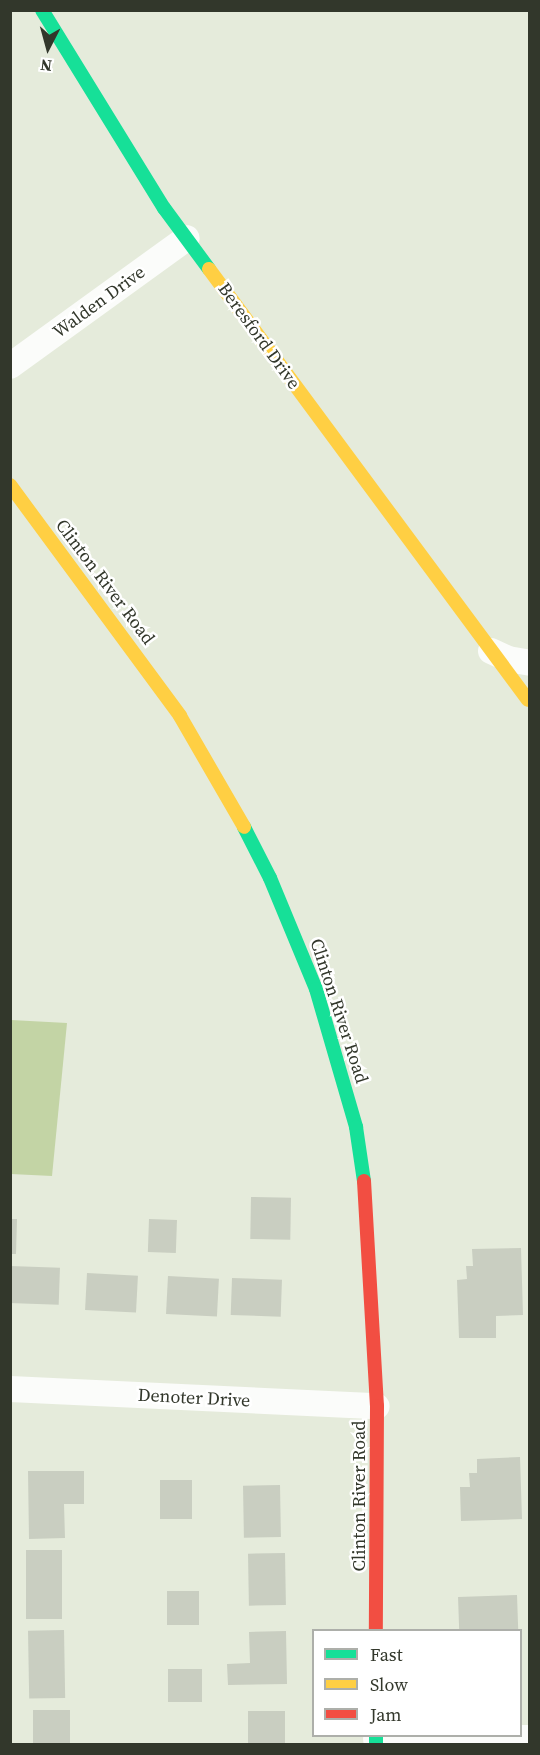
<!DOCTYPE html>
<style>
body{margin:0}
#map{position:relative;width:540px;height:1755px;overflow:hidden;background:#e5ebdb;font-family:"Source Serif 4",serif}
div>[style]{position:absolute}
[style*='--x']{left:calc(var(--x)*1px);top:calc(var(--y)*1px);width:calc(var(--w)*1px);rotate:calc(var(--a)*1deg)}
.forest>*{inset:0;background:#c3d4a5}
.building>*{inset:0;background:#c9cec1;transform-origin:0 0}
.street>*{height:26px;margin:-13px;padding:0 13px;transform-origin:13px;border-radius:13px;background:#fbfcfa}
.fast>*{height:14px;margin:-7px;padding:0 7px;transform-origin:7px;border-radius:7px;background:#16e098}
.slow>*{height:14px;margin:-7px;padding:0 7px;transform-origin:7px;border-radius:7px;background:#ffcf43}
.jam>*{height:14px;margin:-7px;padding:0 7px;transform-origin:7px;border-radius:7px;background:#f24e42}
span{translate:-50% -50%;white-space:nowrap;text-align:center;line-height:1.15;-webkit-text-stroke:5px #fff;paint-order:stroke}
.street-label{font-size:18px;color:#32372b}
.frame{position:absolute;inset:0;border:12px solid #32372b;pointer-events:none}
.legend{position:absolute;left:312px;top:1629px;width:210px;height:108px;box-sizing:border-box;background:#fff;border:2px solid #adafaa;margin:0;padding:8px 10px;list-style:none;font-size:18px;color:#32372b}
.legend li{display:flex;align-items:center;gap:12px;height:30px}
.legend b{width:30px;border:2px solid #adafaa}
.north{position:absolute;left:18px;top:18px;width:60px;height:60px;-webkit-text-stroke:4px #fff;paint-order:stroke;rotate:186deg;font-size:16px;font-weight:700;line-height:24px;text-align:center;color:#32372b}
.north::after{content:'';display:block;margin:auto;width:21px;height:27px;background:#32372b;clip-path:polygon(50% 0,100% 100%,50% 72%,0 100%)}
</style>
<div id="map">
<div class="forest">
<i style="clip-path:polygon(11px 1020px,67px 1023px,52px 1176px,11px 1174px)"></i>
</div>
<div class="building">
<i style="left:251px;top:1197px;width:40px;height:42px;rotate:1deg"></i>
<i style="clip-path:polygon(10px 1219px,17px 1219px,16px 1254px,10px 1254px)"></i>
<i style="left:149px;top:1219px;width:28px;height:33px;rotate:2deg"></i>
<i style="clip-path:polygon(521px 1248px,523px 1315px,496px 1316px,496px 1338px,459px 1338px,457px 1280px,467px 1279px,466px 1266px,473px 1266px,472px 1249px)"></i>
<i style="left:10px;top:1266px;width:50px;height:37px;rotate:2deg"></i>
<i style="left:87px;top:1273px;width:51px;height:37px;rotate:3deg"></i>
<i style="left:168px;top:1276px;width:51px;height:38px;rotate:3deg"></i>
<i style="left:232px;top:1278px;width:50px;height:37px;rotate:2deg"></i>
<i style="clip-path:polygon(520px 1457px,522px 1519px,461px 1521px,460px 1487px,470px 1487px,469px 1473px,477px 1473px,477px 1459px)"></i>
<i style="clip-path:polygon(28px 1471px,84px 1471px,84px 1504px,64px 1504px,65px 1538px,29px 1539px)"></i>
<i style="left:160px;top:1480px;width:32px;height:39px"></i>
<i style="left:280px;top:1485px;width:52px;height:37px;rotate:89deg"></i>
<i style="left:26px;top:1550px;width:36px;height:69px"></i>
<i style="left:285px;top:1553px;width:52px;height:37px;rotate:89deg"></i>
<i style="left:167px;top:1591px;width:32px;height:34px"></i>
<i style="left:517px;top:1595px;width:35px;height:59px;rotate:88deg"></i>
<i style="left:64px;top:1630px;width:68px;height:36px;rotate:89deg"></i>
<i style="clip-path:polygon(286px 1631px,287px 1684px,228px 1685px,227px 1664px,250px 1663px,249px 1632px)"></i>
<i style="left:202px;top:1669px;width:33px;height:34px;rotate:90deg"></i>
<i style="left:33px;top:1710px;width:37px;height:34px"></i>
<i style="left:285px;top:1711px;width:33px;height:37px;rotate:90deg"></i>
</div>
<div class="street">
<i style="--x:10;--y:366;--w:218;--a:-35.9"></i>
<i style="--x:491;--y:651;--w:19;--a:25"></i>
<i style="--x:508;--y:659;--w:22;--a:10"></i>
<i style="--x:10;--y:1389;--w:367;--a:2.7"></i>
<i style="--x:376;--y:1739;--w:154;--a:-0.4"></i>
</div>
<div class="fast">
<i style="--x:42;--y:10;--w:233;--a:58.4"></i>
<i style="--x:164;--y:208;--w:76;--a:53.6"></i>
<i style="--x:244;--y:827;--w:57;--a:63"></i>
<i style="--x:270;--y:878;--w:120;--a:67.5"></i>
<i style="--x:316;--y:989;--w:144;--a:73.8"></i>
<i style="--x:356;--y:1127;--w:55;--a:81.6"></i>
<i style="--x:376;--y:1736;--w:8;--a:90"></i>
</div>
<div class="slow">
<i style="--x:209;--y:269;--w:536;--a:53.49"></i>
<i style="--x:10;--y:485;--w:287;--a:53.6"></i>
<i style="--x:180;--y:716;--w:128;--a:60"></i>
</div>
<div class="jam">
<i style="--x:364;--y:1181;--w:225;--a:86.7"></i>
<i style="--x:377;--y:1406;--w:224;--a:90.3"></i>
</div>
<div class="street-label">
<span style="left:99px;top:302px;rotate:-36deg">Walden Drive</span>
<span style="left:259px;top:336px;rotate:54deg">Beresford Drive</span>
<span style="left:105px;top:582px;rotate:53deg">Clinton River Road</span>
<span style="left:339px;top:1011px;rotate:72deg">Clinton River Road</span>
<span style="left:194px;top:1398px;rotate:3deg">Denoter Drive</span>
<span style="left:359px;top:1496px;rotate:-90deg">Clinton River Road</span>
</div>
<div class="frame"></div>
<ul class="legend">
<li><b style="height:8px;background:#16e098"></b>Fast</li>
<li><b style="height:8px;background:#ffcf43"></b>Slow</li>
<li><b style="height:8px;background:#f24e42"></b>Jam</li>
</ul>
<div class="north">N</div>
</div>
